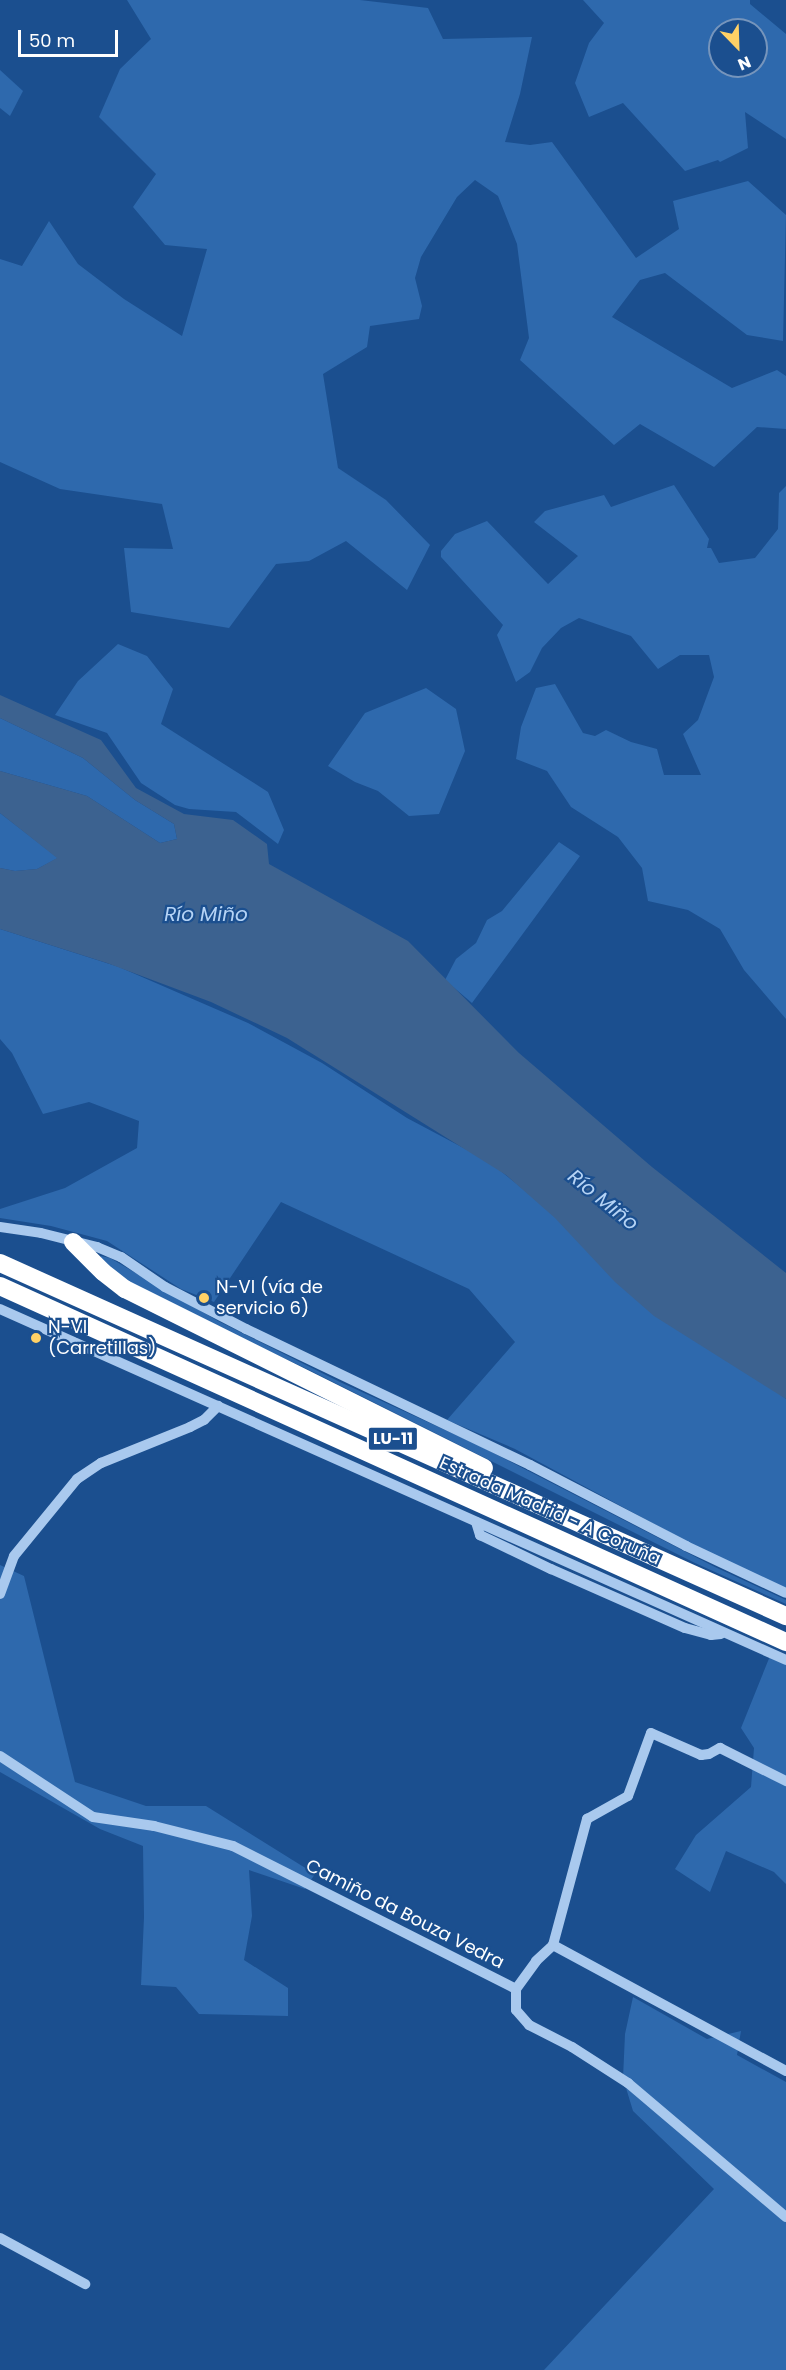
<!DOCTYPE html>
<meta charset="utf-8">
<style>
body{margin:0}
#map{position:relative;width:786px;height:2370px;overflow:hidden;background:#1b4f8f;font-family:Poppins,sans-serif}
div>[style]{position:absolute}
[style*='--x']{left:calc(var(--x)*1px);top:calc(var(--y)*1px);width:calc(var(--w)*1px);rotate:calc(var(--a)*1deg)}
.green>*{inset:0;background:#2e69ad}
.water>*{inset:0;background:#3c6290}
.minor>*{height:10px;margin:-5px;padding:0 5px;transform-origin:5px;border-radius:5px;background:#a9c9ee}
.highway>*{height:18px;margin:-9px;padding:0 9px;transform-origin:9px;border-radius:9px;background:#fff}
.dots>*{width:16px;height:16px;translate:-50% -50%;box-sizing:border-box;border:3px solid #1b4f8f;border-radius:50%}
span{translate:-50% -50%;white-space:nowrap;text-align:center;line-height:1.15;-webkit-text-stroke:4.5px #1b4f8f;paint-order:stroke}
.shield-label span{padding:2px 4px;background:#1b4f8f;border:2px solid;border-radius:4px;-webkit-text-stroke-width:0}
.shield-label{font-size:16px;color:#fff;font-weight:700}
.poi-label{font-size:18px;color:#fff}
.left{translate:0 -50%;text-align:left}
.street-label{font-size:18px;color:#fff}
.water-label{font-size:20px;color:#b5d3f5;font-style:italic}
.north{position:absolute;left:708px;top:18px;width:60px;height:60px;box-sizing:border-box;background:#1b4f8f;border:2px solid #7695bc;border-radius:50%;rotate:157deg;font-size:16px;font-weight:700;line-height:24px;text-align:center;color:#fff}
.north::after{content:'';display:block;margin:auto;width:21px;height:27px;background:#ffd166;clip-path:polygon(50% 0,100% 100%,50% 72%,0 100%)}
.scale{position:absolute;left:18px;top:30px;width:100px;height:27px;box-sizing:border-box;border:3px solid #fff;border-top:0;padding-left:8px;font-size:18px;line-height:21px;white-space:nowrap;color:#fff;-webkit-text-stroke:4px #1b4f8f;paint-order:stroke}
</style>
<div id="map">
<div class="green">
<i style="clip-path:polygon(127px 0,360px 0,428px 8px,443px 39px,532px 37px,520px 94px,505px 142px,530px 145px,552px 142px,636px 258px,679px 229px,673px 201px,748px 181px,786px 215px,783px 341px,747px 335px,665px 273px,640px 280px,612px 317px,732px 388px,777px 370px,786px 376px,786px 429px,757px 427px,714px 467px,640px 424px,614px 445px,520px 360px,529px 338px,517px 244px,498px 196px,475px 180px,457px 197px,421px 257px,415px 278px,422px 306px,419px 319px,370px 326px,367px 347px,323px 374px,338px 468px,386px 500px,430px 545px,407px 590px,346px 541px,309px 561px,276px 564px,229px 628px,131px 612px,124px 548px,173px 549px,162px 504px,60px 489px,0 462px,0 259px,22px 266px,49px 221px,78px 264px,124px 299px,182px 336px,207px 249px,165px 245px,133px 207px,156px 174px,99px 117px,120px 69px,151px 39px)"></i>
<i style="clip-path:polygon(evenodd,583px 0,750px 0,750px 4px,786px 34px,786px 139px,745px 112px,748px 148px,720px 162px,718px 160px,685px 171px,623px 103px,589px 117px,575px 83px,589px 43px,604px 23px,583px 0,720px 30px,756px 30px,756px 66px,720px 66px,720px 30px)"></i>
<i style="clip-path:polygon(0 70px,23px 91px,10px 116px,0 108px)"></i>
<i style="clip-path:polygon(674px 485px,709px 539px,707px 548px,711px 548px,719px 563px,755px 558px,778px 529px,779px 493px,786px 486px,786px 1019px,744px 970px,720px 929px,688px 910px,648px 901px,642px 868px,618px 837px,571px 807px,547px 771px,516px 759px,521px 727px,536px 688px,555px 684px,583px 733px,595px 736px,606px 730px,631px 742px,657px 749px,664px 775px,701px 775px,683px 734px,698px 720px,714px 677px,709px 655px,680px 655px,658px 669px,631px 636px,579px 618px,561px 628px,542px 648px,530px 672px,516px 682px,497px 635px,503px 625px,441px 557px,441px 551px,455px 534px,487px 521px,548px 584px,578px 556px,534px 522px,545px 511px,604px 495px,611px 507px)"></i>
<i style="clip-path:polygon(118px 644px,147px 656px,173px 689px,161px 724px,268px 792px,284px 830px,278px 844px,236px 812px,189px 809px,175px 805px,141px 783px,107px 733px,55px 715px,78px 681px)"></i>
<i style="clip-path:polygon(426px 688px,456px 709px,465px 751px,439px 814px,409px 816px,378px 791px,355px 782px,328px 766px,365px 713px)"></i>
<i style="clip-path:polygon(0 718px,83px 758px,135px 800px,174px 824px,177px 839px,160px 843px,87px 796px,0 771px)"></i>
<i style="clip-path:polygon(0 813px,58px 858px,37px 869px,15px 871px,0 868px)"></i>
<i style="clip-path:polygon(559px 842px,580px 856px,472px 1003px,445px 980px,456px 959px,476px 943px,487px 920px,502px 911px)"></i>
<i style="clip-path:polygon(0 929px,119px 967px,248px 1023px,322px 1063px,407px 1118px,488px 1161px,786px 1399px,786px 1589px,710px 1554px,515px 1449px,447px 1420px,515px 1342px,469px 1289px,281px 1202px,214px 1302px,181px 1289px,107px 1241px,51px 1226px,0 1218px,0 1209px,65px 1188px,137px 1148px,139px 1121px,89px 1102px,43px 1114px,12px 1053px,0 1039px)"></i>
<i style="clip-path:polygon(101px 1256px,110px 1258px,218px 1321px,340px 1382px,478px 1445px,715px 1567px,786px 1600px,786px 1604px,695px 1563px,307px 1369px,136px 1288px,99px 1259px)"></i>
<i style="clip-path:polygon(0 1565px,24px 1576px,75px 1782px,146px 1806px,206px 1806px,315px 1874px,305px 1889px,249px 1870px,252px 1916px,244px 1960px,288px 1988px,288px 2016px,199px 2014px,176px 1987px,141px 1985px,144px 1917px,143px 1846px,100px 1829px,0 1772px)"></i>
<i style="clip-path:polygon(770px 1656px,786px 1663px,786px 1884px,774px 1872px,726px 1851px,710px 1892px,675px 1869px,696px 1835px,751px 1787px,754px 1748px,741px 1728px)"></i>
<i style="clip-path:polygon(633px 1997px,707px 2039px,741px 2031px,737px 2055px,786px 2082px,786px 2370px,544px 2370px,714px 2189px,633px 2111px,623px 2078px,625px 2034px)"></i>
</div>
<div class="water">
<i style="clip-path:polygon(0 695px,101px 740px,136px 788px,184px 814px,233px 820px,267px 844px,269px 864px,408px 941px,519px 1053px,652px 1167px,786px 1273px,786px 1399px,654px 1316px,615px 1282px,555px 1218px,506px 1175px,287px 1038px,211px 1002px,107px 963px,0 929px,0 868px,15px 871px,37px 869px,57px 858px,0 813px,0 771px,87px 796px,160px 843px,177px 839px,174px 824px,135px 800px,83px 758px,0 718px)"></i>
</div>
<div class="minor">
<i style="--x:0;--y:1227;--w:41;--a:8.3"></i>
<i style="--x:41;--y:1233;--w:58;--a:14"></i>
<i style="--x:97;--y:1247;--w:26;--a:23"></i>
<i style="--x:121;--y:1257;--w:53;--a:34.3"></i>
<i style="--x:165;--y:1287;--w:91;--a:27.4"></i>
<i style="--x:246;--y:1329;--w:315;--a:25.6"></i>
<i style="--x:530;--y:1465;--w:176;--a:27.4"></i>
<i style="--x:686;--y:1546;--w:110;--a:25.2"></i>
<i style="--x:0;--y:1309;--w:861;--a:24.06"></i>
<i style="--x:476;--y:1522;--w:14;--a:73"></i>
<i style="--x:480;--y:1535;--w:79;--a:25.6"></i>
<i style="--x:551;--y:1569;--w:146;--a:23.8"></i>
<i style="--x:685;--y:1628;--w:27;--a:15"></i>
<i style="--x:711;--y:1635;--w:10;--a:-6"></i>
<i style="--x:0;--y:1594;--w:40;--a:-69.8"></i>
<i style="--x:14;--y:1556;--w:99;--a:-50.7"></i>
<i style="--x:77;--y:1479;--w:29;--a:-34"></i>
<i style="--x:101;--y:1463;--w:96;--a:-22"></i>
<i style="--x:190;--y:1427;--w:16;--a:-27"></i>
<i style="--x:204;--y:1420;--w:20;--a:-45"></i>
<i style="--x:0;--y:1756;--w:111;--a:33.3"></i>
<i style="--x:93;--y:1817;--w:62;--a:8.4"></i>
<i style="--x:154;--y:1826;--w:81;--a:14.2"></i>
<i style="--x:233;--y:1846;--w:317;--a:26.8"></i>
<i style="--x:516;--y:1989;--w:34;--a:-54"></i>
<i style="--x:536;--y:1961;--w:23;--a:-43"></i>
<i style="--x:553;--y:1945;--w:131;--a:-74.9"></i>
<i style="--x:587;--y:1819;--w:47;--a:-29.3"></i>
<i style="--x:628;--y:1796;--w:67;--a:-69.9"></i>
<i style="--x:651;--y:1733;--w:55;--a:23.7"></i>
<i style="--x:701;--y:1755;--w:8;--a:-7"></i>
<i style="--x:709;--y:1754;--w:13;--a:-29"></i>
<i style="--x:720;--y:1748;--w:74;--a:26.6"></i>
<i style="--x:553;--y:1945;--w:265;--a:28.4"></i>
<i style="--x:516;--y:1989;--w:21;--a:90"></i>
<i style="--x:516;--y:2010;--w:20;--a:49"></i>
<i style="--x:529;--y:2025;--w:48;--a:27.1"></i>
<i style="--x:572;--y:2047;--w:67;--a:32.7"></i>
<i style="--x:628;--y:2083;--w:207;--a:40.3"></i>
<i style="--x:0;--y:2238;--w:97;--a:28.4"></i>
</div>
<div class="highway">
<i style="--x:73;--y:1242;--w:42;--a:45"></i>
<i style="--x:103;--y:1272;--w:28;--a:38"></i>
<i style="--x:125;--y:1289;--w:401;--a:26.5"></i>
<i style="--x:0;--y:1263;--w:862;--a:24.19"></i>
<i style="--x:0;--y:1286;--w:863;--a:24.37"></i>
</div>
<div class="dots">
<i style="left:204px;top:1298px;background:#ffd166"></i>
<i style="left:36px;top:1338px;background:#ffd166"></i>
</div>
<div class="shield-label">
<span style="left:393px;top:1439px">LU-11</span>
</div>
<div class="poi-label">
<span class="left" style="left:216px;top:1298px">N-VI (vía de<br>servicio 6)</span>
<span class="left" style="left:48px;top:1338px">N-VI<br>(Carretillas)</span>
</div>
<div class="street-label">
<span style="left:550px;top:1511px;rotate:24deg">Estrada Madrid - A Coruña</span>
<span style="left:405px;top:1914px;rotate:27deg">Camiño da Bouza Vedra</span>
</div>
<div class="water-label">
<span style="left:206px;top:914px">Río Miño</span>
<span style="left:603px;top:1200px;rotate:39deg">Río Miño</span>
</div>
<div class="north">N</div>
<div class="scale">50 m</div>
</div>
